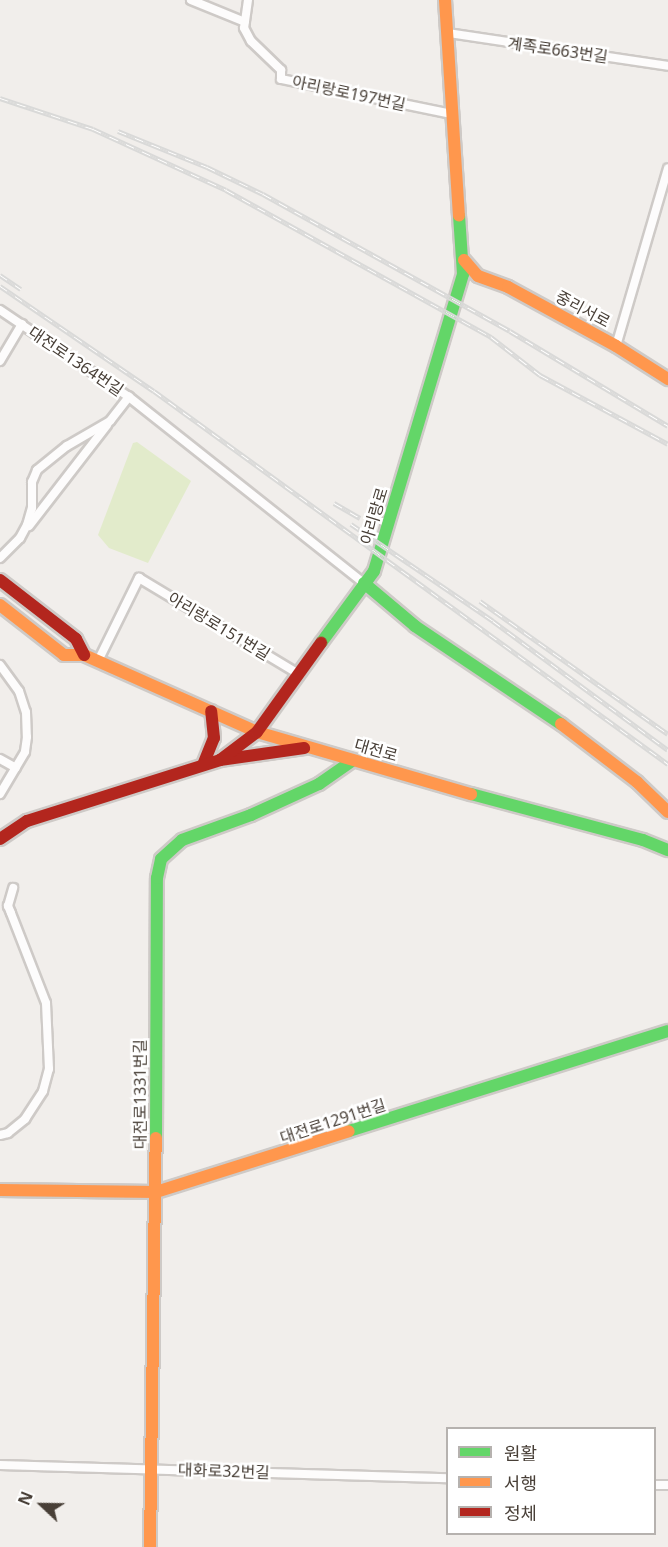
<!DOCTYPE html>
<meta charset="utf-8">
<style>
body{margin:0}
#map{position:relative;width:668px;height:1547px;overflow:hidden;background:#f1eeeb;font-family:"Noto Sans","Noto Sans KR",sans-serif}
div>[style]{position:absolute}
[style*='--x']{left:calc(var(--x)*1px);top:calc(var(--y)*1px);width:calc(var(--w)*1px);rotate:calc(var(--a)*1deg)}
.green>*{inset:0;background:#e2ebcb}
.roads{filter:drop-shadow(2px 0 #cecac7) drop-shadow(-2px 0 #cecac7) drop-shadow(0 2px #cecac7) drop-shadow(0 -2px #cecac7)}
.street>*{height:8px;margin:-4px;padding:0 4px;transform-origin:4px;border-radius:4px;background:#fdfcfc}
.fast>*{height:12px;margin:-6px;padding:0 6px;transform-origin:6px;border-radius:6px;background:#63d668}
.slow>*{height:12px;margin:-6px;padding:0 6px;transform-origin:6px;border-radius:6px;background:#ff974d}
.jam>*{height:12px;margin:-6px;padding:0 6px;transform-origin:6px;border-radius:6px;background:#b3261e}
.rail>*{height:5px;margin-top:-2.5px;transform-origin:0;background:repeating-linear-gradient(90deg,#fff 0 9px,#d9d9d8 0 18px);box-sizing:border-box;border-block:2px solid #d9d9d8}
span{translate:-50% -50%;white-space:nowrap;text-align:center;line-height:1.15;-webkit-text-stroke:5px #fff;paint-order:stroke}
.street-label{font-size:16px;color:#483f37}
.legend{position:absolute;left:446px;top:1427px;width:210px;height:108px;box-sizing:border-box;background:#fff;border:2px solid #b6b2af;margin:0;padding:8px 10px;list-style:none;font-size:18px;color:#483f37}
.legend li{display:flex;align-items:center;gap:12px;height:30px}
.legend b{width:30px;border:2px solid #b6b2af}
.north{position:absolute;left:12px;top:1475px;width:60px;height:60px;-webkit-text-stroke:4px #fff;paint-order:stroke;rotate:292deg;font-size:16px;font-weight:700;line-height:24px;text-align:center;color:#483f37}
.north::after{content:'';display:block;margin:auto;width:21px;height:27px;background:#483f37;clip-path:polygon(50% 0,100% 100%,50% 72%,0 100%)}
</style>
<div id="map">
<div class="green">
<i style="clip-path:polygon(137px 442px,191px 481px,148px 563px,109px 548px,98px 535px,133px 443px)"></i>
</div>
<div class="roads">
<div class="street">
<i style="--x:191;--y:0;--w:58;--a:22.2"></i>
<i style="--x:248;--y:0;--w:28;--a:98"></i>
<i style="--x:244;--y:28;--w:15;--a:62"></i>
<i style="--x:251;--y:41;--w:42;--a:44"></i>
<i style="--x:281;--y:70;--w:9;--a:90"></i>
<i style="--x:281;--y:79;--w:174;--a:11.6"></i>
<i style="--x:448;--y:33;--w:222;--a:8.5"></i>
<i style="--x:0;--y:310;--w:156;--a:34"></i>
<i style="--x:129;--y:397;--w:300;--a:38.4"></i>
<i style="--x:616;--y:346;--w:185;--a:-73.7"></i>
<i style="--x:0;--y:361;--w:43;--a:-59.3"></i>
<i style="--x:29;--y:526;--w:128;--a:-52.3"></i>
<i style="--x:0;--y:558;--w:28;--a:-45"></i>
<i style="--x:20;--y:538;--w:15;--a:-62"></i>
<i style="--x:27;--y:525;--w:18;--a:-74"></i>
<i style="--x:32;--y:508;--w:26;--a:-90"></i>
<i style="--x:32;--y:482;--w:13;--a:-67"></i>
<i style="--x:37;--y:470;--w:38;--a:-39"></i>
<i style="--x:67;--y:446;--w:50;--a:-30.2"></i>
<i style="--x:110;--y:421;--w:31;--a:-52"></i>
<i style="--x:98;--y:661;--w:93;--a:-63.7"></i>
<i style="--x:139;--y:578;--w:187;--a:31"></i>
<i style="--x:0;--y:665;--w:32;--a:54"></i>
<i style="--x:19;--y:691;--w:22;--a:72"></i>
<i style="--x:26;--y:712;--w:25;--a:88"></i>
<i style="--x:27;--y:737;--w:15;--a:98"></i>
<i style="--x:25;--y:752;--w:49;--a:120.8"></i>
<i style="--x:0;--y:759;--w:18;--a:29"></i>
<i style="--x:0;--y:1135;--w:8;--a:-14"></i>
<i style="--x:8;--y:1133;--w:22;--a:-39"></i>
<i style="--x:25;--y:1119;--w:33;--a:-57"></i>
<i style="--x:43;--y:1091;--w:23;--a:-75"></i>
<i style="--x:49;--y:1069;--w:66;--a:-92.6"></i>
<i style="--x:46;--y:1003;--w:97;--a:-111.3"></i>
<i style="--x:11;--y:913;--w:8;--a:-113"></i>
<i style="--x:8;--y:906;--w:19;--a:-74"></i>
<i style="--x:0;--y:1465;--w:448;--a:1.7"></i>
<i style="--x:654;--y:1485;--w:14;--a:0"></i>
</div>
<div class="fast">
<i style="--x:364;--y:583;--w:67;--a:40.1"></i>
<i style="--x:415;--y:626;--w:176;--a:33.9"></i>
<i style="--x:321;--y:643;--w:89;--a:-53.6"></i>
<i style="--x:374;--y:571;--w:310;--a:-73.3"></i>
<i style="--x:463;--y:274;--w:58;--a:-93.9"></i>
<i style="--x:471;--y:794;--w:178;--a:15"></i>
<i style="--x:643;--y:840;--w:27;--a:22"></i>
<i style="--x:349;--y:1131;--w:334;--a:-17.4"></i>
<i style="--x:156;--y:1138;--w:260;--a:-89.8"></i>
<i style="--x:157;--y:878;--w:19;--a:-78"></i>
<i style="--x:161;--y:859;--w:28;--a:-42"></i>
<i style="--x:182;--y:840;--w:73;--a:-19.9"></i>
<i style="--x:251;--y:815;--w:75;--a:-24.5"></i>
<i style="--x:319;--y:784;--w:40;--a:-34.9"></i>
</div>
<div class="slow">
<i style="--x:445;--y:0;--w:216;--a:86.3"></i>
<i style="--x:464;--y:260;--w:21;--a:49"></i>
<i style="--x:478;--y:276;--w:32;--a:20"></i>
<i style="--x:508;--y:287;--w:123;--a:28.6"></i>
<i style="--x:616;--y:346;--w:62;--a:32.4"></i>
<i style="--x:0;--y:605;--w:81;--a:38"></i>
<i style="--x:64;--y:655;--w:20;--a:0"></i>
<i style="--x:84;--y:655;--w:189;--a:24"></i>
<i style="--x:257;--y:732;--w:223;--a:16.2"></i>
<i style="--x:561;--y:724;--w:96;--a:37.3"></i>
<i style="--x:637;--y:782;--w:43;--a:44.1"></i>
<i style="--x:0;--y:1190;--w:156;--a:0.7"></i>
<i style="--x:156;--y:1192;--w:202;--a:-17.5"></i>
<i style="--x:150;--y:1547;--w:409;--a:-89.2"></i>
</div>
<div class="jam">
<i style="--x:0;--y:580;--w:96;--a:37.8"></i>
<i style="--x:76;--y:639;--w:18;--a:63"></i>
<i style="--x:220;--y:760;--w:85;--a:-8.1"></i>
<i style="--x:203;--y:765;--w:29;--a:-68"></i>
<i style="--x:214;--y:738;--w:27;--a:-96"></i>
<i style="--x:0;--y:839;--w:32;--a:-34"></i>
<i style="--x:27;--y:821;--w:202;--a:-17.5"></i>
<i style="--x:220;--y:760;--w:46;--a:-37.1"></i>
<i style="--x:257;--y:732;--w:110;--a:-54.3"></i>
</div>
</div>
<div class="rail">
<i style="--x:0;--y:98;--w:98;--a:18.4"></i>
<i style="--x:93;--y:129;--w:146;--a:24.6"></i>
<i style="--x:226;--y:190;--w:303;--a:29"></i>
<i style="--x:491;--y:337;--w:62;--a:37.8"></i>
<i style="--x:540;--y:375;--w:145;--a:28.3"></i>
<i style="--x:118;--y:131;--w:96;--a:22"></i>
<i style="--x:207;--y:167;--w:62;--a:25.7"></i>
<i style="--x:263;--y:194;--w:282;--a:29"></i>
<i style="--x:510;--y:331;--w:184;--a:31"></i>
<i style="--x:0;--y:275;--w:25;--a:34"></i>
<i style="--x:0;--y:286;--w:186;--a:34.3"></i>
<i style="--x:154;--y:391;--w:635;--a:35.97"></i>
<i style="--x:334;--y:503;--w:30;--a:30"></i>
<i style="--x:351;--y:524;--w:172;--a:34.3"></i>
<i style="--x:493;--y:621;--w:217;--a:36.4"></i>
<i style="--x:480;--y:601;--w:230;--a:35.3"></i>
</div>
<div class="street-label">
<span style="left:558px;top:50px;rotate:8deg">계족로663번길</span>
<span style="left:349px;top:93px;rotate:12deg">아리랑로197번길</span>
<span style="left:583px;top:309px;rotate:28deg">중리서로</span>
<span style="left:76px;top:361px;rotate:34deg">대전로1364번길</span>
<span style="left:374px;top:516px;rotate:-73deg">아리랑로</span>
<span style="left:219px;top:626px;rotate:31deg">아리랑로151번길</span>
<span style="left:376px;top:750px;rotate:16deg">대전로</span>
<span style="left:140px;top:1094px;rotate:-90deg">대전로1331번길</span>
<span style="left:333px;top:1121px;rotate:-18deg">대전로1291번길</span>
<span style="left:224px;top:1471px;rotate:2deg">대화로32번길</span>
</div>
<ul class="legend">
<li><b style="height:8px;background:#63d668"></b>원활</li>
<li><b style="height:8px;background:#ff974d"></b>서행</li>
<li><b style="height:8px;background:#b3261e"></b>정체</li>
</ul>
<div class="north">N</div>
</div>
